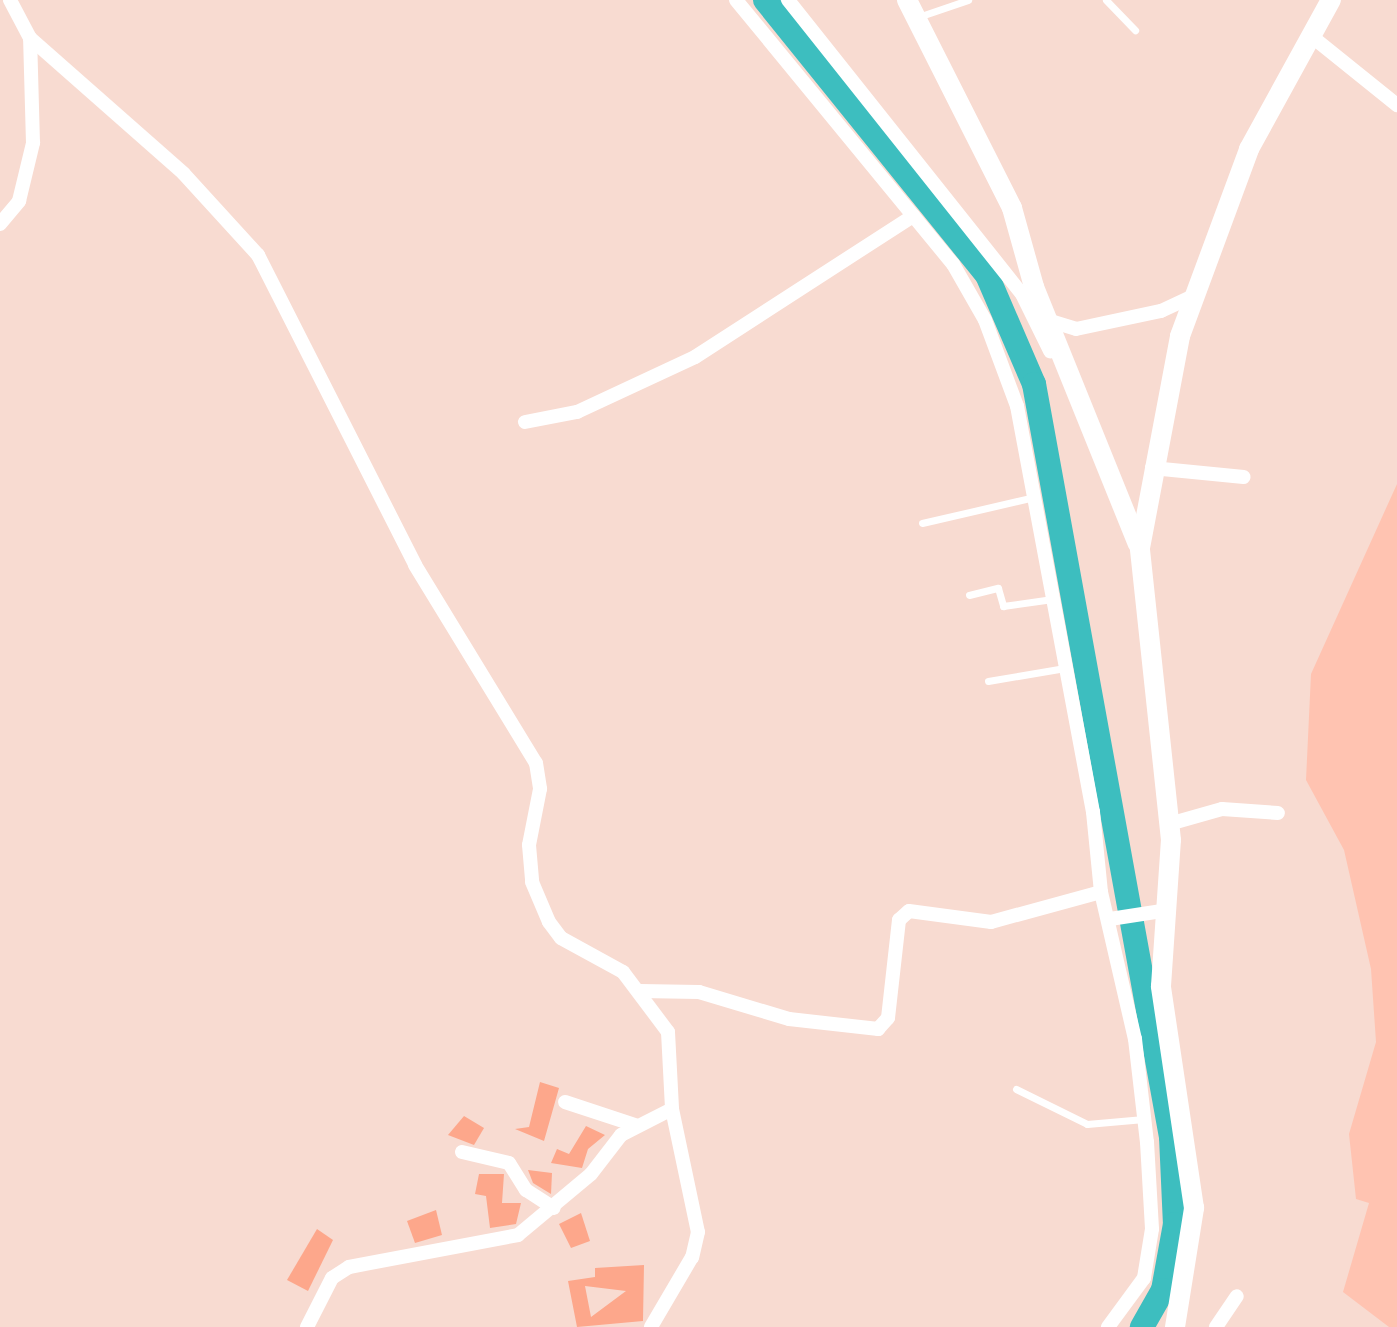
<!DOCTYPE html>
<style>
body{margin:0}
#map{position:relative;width:1397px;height:1327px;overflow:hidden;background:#f8dbd1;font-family:Inter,sans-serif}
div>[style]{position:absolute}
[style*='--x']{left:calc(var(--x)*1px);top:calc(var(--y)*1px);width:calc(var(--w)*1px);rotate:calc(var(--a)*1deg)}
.green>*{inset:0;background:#ffc3b1}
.river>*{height:24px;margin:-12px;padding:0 12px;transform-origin:12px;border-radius:12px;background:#3dbebf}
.building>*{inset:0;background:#fda78b}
.lane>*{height:7px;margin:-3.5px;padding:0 3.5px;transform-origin:3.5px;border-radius:3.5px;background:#fff}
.street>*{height:14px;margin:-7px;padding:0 7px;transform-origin:7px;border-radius:7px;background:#fff}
.secondary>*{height:20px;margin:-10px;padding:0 10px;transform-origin:10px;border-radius:10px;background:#fff}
span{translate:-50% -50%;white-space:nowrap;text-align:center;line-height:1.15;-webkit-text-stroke:7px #f8dbd1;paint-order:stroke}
</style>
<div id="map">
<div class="green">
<i style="clip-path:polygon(1397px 484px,1397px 1327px,1389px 1327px,1343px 1292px,1369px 1203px,1356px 1199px,1349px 1134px,1376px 1042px,1371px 969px,1344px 850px,1306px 780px,1311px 674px)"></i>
</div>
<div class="river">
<i style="--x:765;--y:0;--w:353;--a:51.1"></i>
<i style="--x:987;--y:275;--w:119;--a:66.7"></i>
<i style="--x:1034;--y:384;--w:765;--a:79.69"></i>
<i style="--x:1171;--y:1137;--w:87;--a:87.4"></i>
<i style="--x:1175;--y:1224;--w:67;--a:100.3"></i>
<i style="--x:1163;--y:1290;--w:43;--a:119.6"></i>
</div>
<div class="building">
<i style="clip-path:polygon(540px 1082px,559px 1088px,544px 1141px,515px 1129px,529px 1127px)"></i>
<i style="clip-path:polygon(464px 1116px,484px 1128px,474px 1145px,448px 1135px)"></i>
<i style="clip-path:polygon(586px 1126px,605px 1135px,588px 1149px,582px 1168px,551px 1163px,557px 1149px,569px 1154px)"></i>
<i style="clip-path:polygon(528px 1170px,552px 1173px,551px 1194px,533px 1183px)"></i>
<i style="clip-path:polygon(479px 1174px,504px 1174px,502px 1203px,521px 1203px,516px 1224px,490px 1228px,486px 1196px,475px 1194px)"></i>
<i style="clip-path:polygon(436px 1210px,442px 1235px,415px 1243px,407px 1221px)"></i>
<i style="clip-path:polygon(581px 1213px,590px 1241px,571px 1248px,559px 1224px)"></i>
<i style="clip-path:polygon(317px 1229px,333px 1240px,308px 1291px,287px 1280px)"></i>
<i style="clip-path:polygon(evenodd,644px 1265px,643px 1321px,577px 1327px,568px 1281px,595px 1277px,595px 1268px,644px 1265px,585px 1286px,626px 1291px,591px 1317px,585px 1286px)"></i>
</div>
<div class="lane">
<i style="--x:1106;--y:0;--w:42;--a:46"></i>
<i style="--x:918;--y:17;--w:53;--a:-18.8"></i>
<i style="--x:922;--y:523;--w:116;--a:-13"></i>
<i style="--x:969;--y:595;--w:30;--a:-14"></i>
<i style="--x:998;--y:588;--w:19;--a:74"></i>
<i style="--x:1003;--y:606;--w:50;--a:-8"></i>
<i style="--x:988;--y:681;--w:78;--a:-9.6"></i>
<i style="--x:1016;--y:1089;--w:79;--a:26.2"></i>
<i style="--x:1087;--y:1124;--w:57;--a:-5"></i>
</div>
<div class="street">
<i style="--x:736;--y:0;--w:342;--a:50.6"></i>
<i style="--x:953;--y:264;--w:64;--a:60.3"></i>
<i style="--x:985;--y:320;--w:92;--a:69.6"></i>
<i style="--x:1017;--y:406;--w:413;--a:79.4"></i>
<i style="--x:1093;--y:812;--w:80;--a:84.3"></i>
<i style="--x:1101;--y:892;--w:151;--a:77"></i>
<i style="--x:1135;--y:1039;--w:104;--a:83.4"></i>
<i style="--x:1147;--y:1142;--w:87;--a:86.7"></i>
<i style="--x:1152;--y:1229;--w:50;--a:99.3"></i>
<i style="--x:1144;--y:1278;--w:61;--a:126.3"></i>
<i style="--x:788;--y:0;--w:376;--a:51.5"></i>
<i style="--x:1022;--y:294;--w:64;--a:63.8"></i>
<i style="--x:1310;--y:35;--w:112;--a:38.8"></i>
<i style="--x:30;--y:38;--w:205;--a:41.4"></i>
<i style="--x:184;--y:174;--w:110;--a:47.6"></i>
<i style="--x:258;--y:255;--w:347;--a:63.1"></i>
<i style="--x:415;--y:565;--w:232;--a:58.6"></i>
<i style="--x:536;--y:763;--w:26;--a:81"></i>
<i style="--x:540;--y:789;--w:57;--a:101.1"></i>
<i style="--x:529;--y:845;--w:37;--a:85"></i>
<i style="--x:532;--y:882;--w:43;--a:67"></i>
<i style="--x:549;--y:922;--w:20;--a:53"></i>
<i style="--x:561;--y:938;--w:71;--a:28.7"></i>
<i style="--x:623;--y:972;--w:75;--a:53.1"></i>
<i style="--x:668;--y:1032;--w:77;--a:87"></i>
<i style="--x:672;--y:1109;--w:126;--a:78.1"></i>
<i style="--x:698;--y:1232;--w:26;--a:103"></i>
<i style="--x:692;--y:1257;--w:81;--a:120.4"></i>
<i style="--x:0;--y:224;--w:30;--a:-50"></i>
<i style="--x:19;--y:201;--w:60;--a:-76.4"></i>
<i style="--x:33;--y:143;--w:105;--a:-91.6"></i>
<i style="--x:30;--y:38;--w:43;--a:-117.8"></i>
<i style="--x:1047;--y:320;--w:30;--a:17"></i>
<i style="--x:1076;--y:329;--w:87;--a:-12"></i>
<i style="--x:1161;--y:311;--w:40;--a:-25"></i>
<i style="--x:525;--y:422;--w:53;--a:-10.9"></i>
<i style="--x:577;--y:412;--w:130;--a:-25"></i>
<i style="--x:695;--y:357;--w:260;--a:-32.9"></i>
<i style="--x:1152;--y:468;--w:92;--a:5.6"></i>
<i style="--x:1169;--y:824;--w:55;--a:-15.8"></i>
<i style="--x:1222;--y:809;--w:56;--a:4.1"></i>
<i style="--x:1110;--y:919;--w:59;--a:-8.8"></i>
<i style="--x:640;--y:991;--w:59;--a:1"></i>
<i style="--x:699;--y:992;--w:94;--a:16.7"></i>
<i style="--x:789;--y:1019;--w:90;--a:6.4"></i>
<i style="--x:878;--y:1029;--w:15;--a:-48"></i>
<i style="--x:888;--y:1018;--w:99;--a:-83.6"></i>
<i style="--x:899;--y:920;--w:13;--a:-42"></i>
<i style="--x:909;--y:911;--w:83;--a:7.6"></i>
<i style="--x:991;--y:922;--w:114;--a:-15.3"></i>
<i style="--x:565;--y:1102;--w:74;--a:18.2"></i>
<i style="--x:462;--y:1152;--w:48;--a:13.2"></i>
<i style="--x:509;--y:1163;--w:32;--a:58"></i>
<i style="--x:526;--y:1190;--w:33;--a:33"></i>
<i style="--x:307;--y:1327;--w:55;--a:-63"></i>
<i style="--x:332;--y:1278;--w:20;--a:-33"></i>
<i style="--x:349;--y:1267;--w:172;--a:-10.7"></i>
<i style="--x:518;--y:1235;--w:95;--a:-39.9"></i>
<i style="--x:591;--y:1174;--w:49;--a:-52.4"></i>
<i style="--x:621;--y:1135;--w:57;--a:-27"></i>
<i style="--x:1216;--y:1327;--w:37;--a:-56"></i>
</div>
<div class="secondary">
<i style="--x:907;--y:0;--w:233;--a:63.2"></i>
<i style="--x:1012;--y:208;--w:82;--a:74.4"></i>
<i style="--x:1034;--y:287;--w:277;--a:68"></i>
<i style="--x:1175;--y:1327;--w:121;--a:-80.9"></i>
<i style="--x:1194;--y:1208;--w:224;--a:-98.5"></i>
<i style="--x:1161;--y:986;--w:146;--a:-86.1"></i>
<i style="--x:1171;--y:840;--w:294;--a:-96.1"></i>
<i style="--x:1140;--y:548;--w:216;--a:-79.3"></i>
<i style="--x:1180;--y:336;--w:199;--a:-69.7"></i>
<i style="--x:1249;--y:149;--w:170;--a:-61.2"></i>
</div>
</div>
